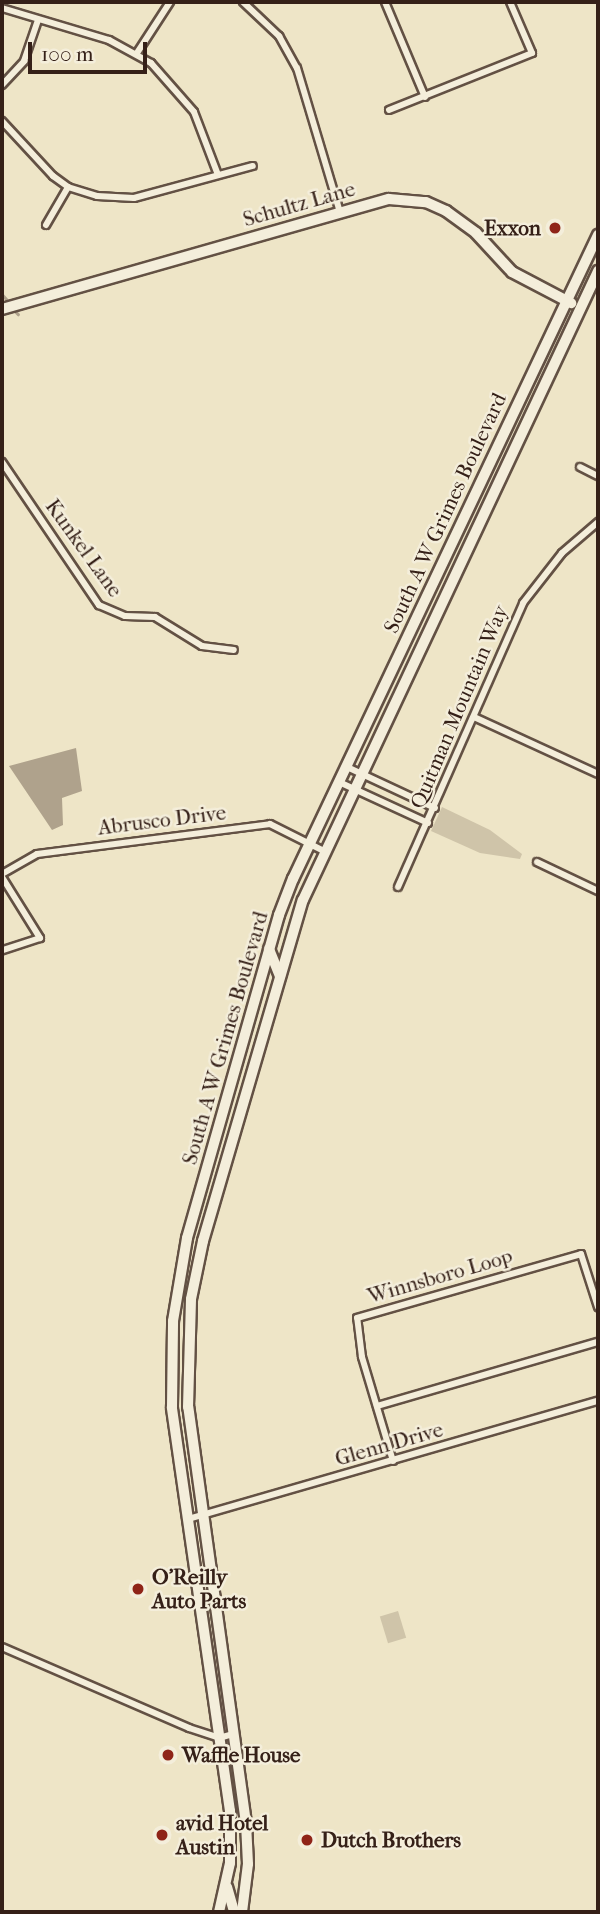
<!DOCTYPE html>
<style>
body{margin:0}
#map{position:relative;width:600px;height:1914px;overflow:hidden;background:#eee5c7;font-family:"IM FELL French Canon",serif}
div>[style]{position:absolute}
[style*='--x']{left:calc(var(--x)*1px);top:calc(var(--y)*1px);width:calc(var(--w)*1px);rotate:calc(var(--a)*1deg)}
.green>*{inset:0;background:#cfc4a9;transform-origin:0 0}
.water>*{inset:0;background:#afa28c}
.stream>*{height:2.5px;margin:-1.25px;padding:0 1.25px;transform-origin:1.25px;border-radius:1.25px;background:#afa28c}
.roads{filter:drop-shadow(2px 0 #635144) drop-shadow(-2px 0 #635144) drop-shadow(0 2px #635144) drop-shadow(0 -2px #635144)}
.street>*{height:6px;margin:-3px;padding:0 3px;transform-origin:3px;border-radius:3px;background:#f4eedb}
.secondary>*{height:10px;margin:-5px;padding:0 5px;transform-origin:5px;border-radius:5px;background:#f4eedb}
.dots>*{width:19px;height:19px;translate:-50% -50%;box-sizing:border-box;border:4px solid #f4eedb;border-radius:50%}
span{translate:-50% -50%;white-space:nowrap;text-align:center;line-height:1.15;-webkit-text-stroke:5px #f4eedb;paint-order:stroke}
.street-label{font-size:21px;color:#352018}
.poi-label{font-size:21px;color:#352018;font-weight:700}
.right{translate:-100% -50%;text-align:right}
.left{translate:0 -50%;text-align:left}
.frame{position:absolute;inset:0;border:4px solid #352018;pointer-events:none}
.scale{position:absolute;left:28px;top:42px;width:119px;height:32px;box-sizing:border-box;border:4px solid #352018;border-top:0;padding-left:9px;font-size:21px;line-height:24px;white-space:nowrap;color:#352018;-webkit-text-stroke:5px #f4eedb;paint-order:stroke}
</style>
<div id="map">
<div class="green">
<i style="clip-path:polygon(442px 807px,490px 830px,522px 854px,520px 859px,480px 853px,431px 831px)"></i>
<i style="left:398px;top:1611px;width:28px;height:19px;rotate:73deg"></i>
</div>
<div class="water">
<i style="clip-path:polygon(76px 748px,82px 791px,62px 798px,63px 825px,52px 830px,9px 766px)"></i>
</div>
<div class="stream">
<i style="--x:2;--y:294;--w:11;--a:49"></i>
<i style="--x:16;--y:312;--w:3;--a:45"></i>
</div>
<div class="roads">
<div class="street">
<i style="--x:243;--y:2;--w:50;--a:43.4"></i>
<i style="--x:279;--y:36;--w:37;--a:61"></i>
<i style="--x:297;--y:68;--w:150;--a:73.4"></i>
<i style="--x:385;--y:2;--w:103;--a:67.2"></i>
<i style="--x:2;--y:8;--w:112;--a:16.7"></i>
<i style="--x:109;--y:40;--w:48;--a:28.7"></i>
<i style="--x:151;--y:63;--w:65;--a:48.7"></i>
<i style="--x:194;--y:112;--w:67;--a:69.1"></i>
<i style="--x:137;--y:53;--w:61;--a:-57.1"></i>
<i style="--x:2;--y:85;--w:33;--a:-47"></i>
<i style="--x:24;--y:61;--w:43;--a:-71.1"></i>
<i style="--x:389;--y:110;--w:154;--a:-21.7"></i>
<i style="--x:532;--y:53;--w:56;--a:-113.3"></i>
<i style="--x:2;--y:121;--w:75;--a:47.2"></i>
<i style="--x:53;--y:176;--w:19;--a:36"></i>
<i style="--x:68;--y:187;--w:30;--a:17"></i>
<i style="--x:97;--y:196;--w:37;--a:3"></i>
<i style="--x:134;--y:198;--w:123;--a:-15.1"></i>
<i style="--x:46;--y:225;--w:44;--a:-59.9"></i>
<i style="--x:2;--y:462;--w:173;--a:55.9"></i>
<i style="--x:99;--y:605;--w:28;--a:23"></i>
<i style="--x:125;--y:616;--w:30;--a:2"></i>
<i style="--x:155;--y:617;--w:55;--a:31.7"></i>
<i style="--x:202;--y:646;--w:32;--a:7"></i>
<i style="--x:580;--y:467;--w:20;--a:27"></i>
<i style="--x:474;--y:717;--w:136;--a:24.7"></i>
<i style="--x:347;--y:767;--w:97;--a:25"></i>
<i style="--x:339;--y:782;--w:98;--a:24.7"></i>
<i style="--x:537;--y:862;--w:68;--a:25.4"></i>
<i style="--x:2;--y:874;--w:40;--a:-29.7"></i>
<i style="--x:37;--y:854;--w:235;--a:-7.3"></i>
<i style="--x:270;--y:824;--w:63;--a:26.6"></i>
<i style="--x:2;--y:877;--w:72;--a:58.1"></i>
<i style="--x:40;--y:938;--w:40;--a:162"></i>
<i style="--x:398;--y:887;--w:310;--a:-66.2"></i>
<i style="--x:523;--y:603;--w:63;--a:-52"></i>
<i style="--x:562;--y:553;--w:48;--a:-40.7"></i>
<i style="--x:377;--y:1406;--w:230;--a:-16.2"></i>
<i style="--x:393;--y:1461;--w:109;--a:-106.6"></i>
<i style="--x:362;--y:1357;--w:39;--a:-97"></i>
<i style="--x:357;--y:1318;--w:233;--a:-15.9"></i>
<i style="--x:581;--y:1254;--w:56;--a:72.2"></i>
<i style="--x:188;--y:1519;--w:427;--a:-16.1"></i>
<i style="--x:2;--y:1647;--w:204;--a:23.4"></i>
<i style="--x:189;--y:1728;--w:32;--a:18"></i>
<i style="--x:219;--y:1738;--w:15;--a:-16"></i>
</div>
<div class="secondary">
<i style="--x:2;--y:309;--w:402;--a:-15.9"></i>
<i style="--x:389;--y:199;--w:37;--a:5"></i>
<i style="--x:426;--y:202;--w:22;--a:24"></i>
<i style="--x:446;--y:211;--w:37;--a:36"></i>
<i style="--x:476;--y:233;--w:53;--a:47.3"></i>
<i style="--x:512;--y:272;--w:67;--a:27.7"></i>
<i style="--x:269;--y:949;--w:29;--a:68"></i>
<i style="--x:227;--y:1887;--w:26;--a:74"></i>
<i style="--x:219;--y:1912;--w:50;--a:-77.3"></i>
<i style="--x:230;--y:1863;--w:52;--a:-90"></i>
<i style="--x:230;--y:1811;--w:408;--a:-98.2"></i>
<i style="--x:172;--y:1407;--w:86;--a:-89.3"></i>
<i style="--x:173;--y:1321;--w:84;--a:-80.4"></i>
<i style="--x:187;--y:1238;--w:336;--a:-74.1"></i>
<i style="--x:279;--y:915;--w:39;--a:-69"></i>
<i style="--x:293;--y:879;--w:713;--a:-64.66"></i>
<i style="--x:242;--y:1912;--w:48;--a:-82.9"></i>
<i style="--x:248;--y:1864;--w:41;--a:-92.8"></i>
<i style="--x:246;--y:1823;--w:420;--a:-97.9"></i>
<i style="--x:188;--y:1407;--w:108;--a:-88.4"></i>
<i style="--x:191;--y:1299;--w:59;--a:-78.3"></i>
<i style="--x:203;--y:1241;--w:355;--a:-73.7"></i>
<i style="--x:303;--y:900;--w:695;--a:-64.87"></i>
</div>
</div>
<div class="dots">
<i style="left:555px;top:228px;background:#8f2418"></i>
<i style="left:138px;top:1589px;background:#8f2418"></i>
<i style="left:168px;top:1755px;background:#8f2418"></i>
<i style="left:162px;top:1835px;background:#8f2418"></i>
<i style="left:307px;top:1840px;background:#8f2418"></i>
</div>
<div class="street-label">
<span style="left:299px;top:204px;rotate:-16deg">Schultz Lane</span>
<span style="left:445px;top:513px;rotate:-65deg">South A W Grimes Boulevard</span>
<span style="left:84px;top:548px;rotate:54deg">Kunkel Lane</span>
<span style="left:459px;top:707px;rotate:-67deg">Quitman Mountain Way</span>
<span style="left:162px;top:820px;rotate:-7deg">Abrusco Drive</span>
<span style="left:225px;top:1038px;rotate:-74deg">South A W Grimes Boulevard</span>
<span style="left:440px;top:1276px;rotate:-16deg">Winnsboro Loop</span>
<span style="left:389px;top:1444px;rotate:-16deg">Glenn Drive</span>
</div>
<div class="poi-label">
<span class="right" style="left:541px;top:228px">Exxon</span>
<span class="left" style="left:152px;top:1589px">O'Reilly<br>Auto Parts</span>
<span class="left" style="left:182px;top:1755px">Waffle House</span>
<span class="left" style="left:176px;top:1835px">avid Hotel<br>Austin</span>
<span class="left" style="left:321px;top:1840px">Dutch Brothers</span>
</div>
<div class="frame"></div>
<div class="scale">100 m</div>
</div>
